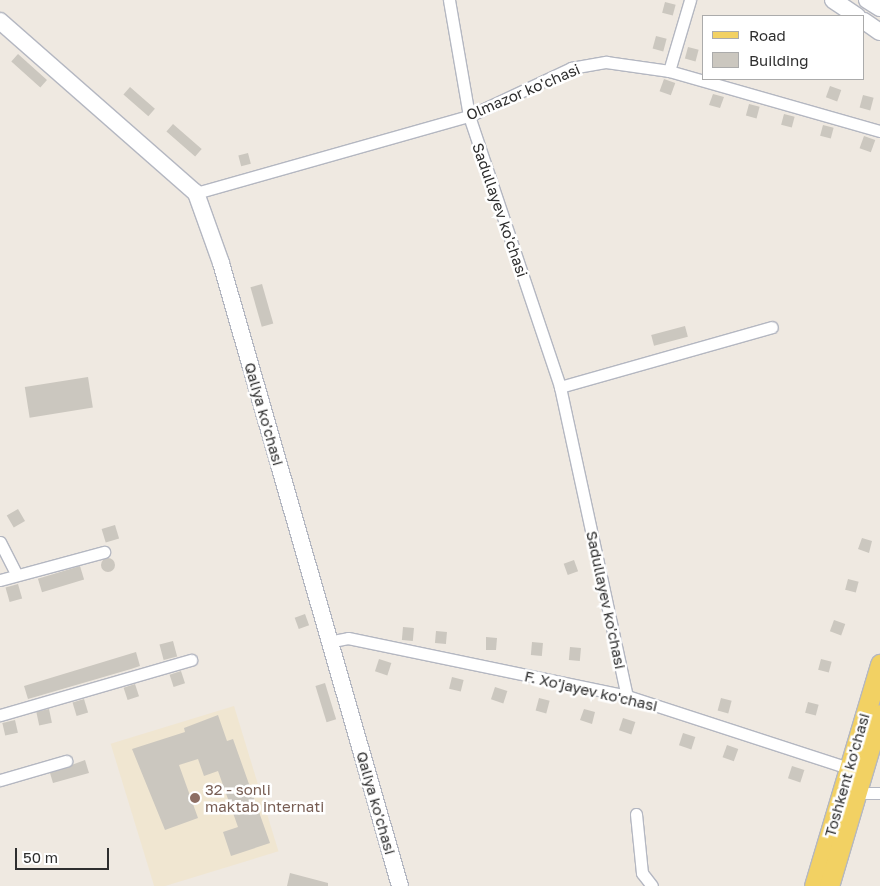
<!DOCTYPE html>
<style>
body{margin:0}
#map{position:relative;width:880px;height:886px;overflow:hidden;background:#efe9e1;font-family:"Golos Text",sans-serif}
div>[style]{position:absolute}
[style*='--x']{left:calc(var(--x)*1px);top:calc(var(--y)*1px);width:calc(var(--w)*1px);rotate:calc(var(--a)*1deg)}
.education>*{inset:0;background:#f0e6d1;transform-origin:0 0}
.building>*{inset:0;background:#cbc7bf;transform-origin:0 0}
.round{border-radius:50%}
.roads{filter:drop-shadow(1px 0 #b4b7c1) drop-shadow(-1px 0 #b4b7c1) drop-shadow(0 1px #b4b7c1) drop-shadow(0 -1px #b4b7c1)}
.minor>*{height:11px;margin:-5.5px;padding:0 5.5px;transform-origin:5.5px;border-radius:5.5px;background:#fff}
.secondary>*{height:16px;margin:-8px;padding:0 8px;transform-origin:8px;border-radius:8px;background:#fff}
.primary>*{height:19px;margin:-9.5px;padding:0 9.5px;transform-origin:9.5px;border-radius:9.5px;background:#f2d163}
.dots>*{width:14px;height:14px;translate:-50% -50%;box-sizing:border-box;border:2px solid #fff;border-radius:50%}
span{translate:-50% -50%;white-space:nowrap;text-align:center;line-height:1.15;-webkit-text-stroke:5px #fff;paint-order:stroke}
.street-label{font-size:15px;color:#2e2e2e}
.education-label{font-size:15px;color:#785e54}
.left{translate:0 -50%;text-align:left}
.legend{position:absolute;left:702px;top:15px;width:162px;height:65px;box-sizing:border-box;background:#fff;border:1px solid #ababab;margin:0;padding:6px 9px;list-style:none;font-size:15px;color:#2e2e2e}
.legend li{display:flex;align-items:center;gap:10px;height:25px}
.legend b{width:25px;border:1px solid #ababab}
.scale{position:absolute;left:15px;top:848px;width:94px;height:22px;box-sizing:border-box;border:2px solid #2e2e2e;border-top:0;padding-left:6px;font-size:15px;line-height:18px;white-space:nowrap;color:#2e2e2e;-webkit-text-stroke:4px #fff;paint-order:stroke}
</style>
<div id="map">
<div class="education">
<i style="left:234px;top:706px;width:152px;height:129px;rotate:73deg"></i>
</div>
<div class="building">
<i style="left:665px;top:2px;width:11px;height:11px;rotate:15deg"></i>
<i style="left:656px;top:36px;width:11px;height:13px;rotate:15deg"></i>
<i style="left:688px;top:47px;width:11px;height:12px;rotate:15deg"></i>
<i style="left:18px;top:54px;width:39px;height:10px;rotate:42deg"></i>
<i style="left:664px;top:79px;width:12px;height:13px;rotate:20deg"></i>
<i style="left:830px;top:86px;width:12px;height:12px;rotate:20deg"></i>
<i style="left:130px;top:87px;width:33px;height:10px;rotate:41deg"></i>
<i style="clip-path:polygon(713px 94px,724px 97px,720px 108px,709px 105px)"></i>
<i style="left:863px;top:95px;width:11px;height:13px;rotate:15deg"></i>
<i style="left:749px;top:104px;width:11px;height:12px;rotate:15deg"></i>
<i style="left:784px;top:114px;width:11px;height:11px;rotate:15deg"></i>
<i style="left:173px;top:124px;width:38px;height:10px;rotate:41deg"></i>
<i style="left:823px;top:125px;width:11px;height:11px;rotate:15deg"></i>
<i style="left:864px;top:136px;width:12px;height:13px;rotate:20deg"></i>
<i style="left:248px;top:153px;width:11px;height:10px;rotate:75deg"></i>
<i style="left:262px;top:284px;width:41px;height:12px;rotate:74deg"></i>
<i style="left:685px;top:326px;width:11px;height:35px;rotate:75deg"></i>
<i style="left:88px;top:377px;width:31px;height:64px;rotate:81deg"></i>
<i style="left:18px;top:509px;width:14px;height:13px;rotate:60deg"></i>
<i style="left:115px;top:525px;width:14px;height:14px;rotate:73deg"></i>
<i style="clip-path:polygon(862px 538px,872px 541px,869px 553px,858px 549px)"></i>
<i class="round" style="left:101px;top:558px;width:14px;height:14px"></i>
<i style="left:574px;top:560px;width:12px;height:11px;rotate:70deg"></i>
<i style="left:80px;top:566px;width:14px;height:44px;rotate:73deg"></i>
<i style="left:848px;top:579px;width:11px;height:11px;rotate:15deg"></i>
<i style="left:18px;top:584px;width:15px;height:13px;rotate:74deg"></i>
<i style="left:305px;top:614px;width:12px;height:11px;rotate:70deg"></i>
<i style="left:834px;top:620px;width:12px;height:12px;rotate:20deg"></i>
<i style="left:403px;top:627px;width:11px;height:13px;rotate:5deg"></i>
<i style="left:436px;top:631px;width:11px;height:12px;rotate:5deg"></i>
<i style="clip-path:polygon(486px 637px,497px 638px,496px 650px,486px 650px)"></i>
<i style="left:173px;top:641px;width:16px;height:14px;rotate:75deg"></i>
<i style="left:532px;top:642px;width:11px;height:13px;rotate:5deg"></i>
<i style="left:570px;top:647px;width:11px;height:13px;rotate:5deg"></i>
<i style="clip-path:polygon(136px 652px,140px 666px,131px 669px,28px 699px,24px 686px)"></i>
<i style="left:379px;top:659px;width:13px;height:13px;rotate:18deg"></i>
<i style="left:821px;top:659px;width:11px;height:11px;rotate:15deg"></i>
<i style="left:181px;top:671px;width:13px;height:12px;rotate:72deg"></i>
<i style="left:452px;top:677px;width:12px;height:12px;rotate:14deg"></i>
<i style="left:325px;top:683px;width:38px;height:10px;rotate:73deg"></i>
<i style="left:135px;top:684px;width:13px;height:12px;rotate:72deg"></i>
<i style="left:495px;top:687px;width:13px;height:13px;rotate:18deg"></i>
<i style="left:539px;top:698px;width:11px;height:13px;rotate:15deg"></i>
<i style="left:721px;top:698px;width:11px;height:13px;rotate:15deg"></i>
<i style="left:84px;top:699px;width:14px;height:12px;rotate:73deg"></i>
<i style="left:808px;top:702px;width:11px;height:11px;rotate:15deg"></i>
<i style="left:49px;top:709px;width:14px;height:13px;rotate:78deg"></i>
<i style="clip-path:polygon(584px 709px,595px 712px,592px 724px,580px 720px)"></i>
<i style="clip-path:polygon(218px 715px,227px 741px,233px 739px,270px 843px,231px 856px,223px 832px,238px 827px,218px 771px,204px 776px,198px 759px,179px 765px,198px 818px,165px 830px,132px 749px,185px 732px,184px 728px)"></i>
<i style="left:623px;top:718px;width:13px;height:13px;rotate:18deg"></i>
<i style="left:15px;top:720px;width:13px;height:13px;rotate:77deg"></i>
<i style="left:683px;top:733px;width:13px;height:13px;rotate:18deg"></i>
<i style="left:727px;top:745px;width:12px;height:13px;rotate:20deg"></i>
<i style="clip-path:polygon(85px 760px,89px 773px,53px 783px,50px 773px)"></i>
<i style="left:792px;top:766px;width:13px;height:13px;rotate:18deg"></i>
<i style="clip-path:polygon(290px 873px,328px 883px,328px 886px,287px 886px)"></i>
</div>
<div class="roads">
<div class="minor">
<i style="--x:449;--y:0;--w:118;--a:80.2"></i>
<i style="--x:469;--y:116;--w:286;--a:71.4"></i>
<i style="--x:560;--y:387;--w:316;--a:77.8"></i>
<i style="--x:669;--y:71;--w:74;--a:-73.5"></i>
<i style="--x:196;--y:193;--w:284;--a:-15.8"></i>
<i style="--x:469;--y:116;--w:113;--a:-25.2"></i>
<i style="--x:571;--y:68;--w:36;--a:-10"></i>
<i style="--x:606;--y:62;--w:64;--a:8.1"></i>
<i style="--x:669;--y:71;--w:219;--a:15.9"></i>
<i style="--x:560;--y:387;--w:220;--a:-15.8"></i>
<i style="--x:0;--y:542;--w:37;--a:63"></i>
<i style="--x:0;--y:580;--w:108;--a:-15.1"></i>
<i style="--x:328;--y:642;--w:20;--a:-11"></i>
<i style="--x:348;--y:638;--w:285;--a:11.7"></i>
<i style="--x:627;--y:696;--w:232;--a:18"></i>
<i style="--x:0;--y:715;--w:199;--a:-16.1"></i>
<i style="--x:0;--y:780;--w:69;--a:-16.1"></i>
<i style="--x:857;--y:793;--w:23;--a:0"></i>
<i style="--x:636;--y:814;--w:59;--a:84.2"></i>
<i style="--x:642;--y:873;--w:16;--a:52"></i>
</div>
<div class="secondary">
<i style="--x:833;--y:0;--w:29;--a:34"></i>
<i style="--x:867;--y:0;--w:15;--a:32"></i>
<i style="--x:0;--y:21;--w:261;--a:41.3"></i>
<i style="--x:196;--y:193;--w:74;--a:70.3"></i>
<i style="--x:221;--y:263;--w:648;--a:73.97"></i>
<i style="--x:864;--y:21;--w:19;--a:35"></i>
</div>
<div class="primary">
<i style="--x:814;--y:886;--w:232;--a:-73.4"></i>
<i style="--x:829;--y:886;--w:179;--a:-73.5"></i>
</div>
</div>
<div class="dots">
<i style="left:195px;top:798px;background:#8d6e63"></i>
</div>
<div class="street-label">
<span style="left:523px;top:92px;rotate:-23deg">Olmazor ko'chasi</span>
<span style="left:500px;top:210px;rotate:71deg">Sadullayev ko'chasi</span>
<span style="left:264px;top:414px;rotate:74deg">Qaliya ko'chasi</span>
<span style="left:606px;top:600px;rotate:78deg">Sadullayev ko'chasi</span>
<span style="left:591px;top:691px;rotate:13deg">F. Xo'jayev ko'chasi</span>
<span style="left:847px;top:775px;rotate:-74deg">Toshkent ko'chasi</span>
<span style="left:376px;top:803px;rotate:74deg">Qaliya ko'chasi</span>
</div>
<div class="education-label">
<span class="left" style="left:205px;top:798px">32 - sonli<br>maktab internati</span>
</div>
<ul class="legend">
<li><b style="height:6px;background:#f2d163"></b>Road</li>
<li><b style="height:14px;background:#cbc7bf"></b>Building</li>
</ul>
<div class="scale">50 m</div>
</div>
